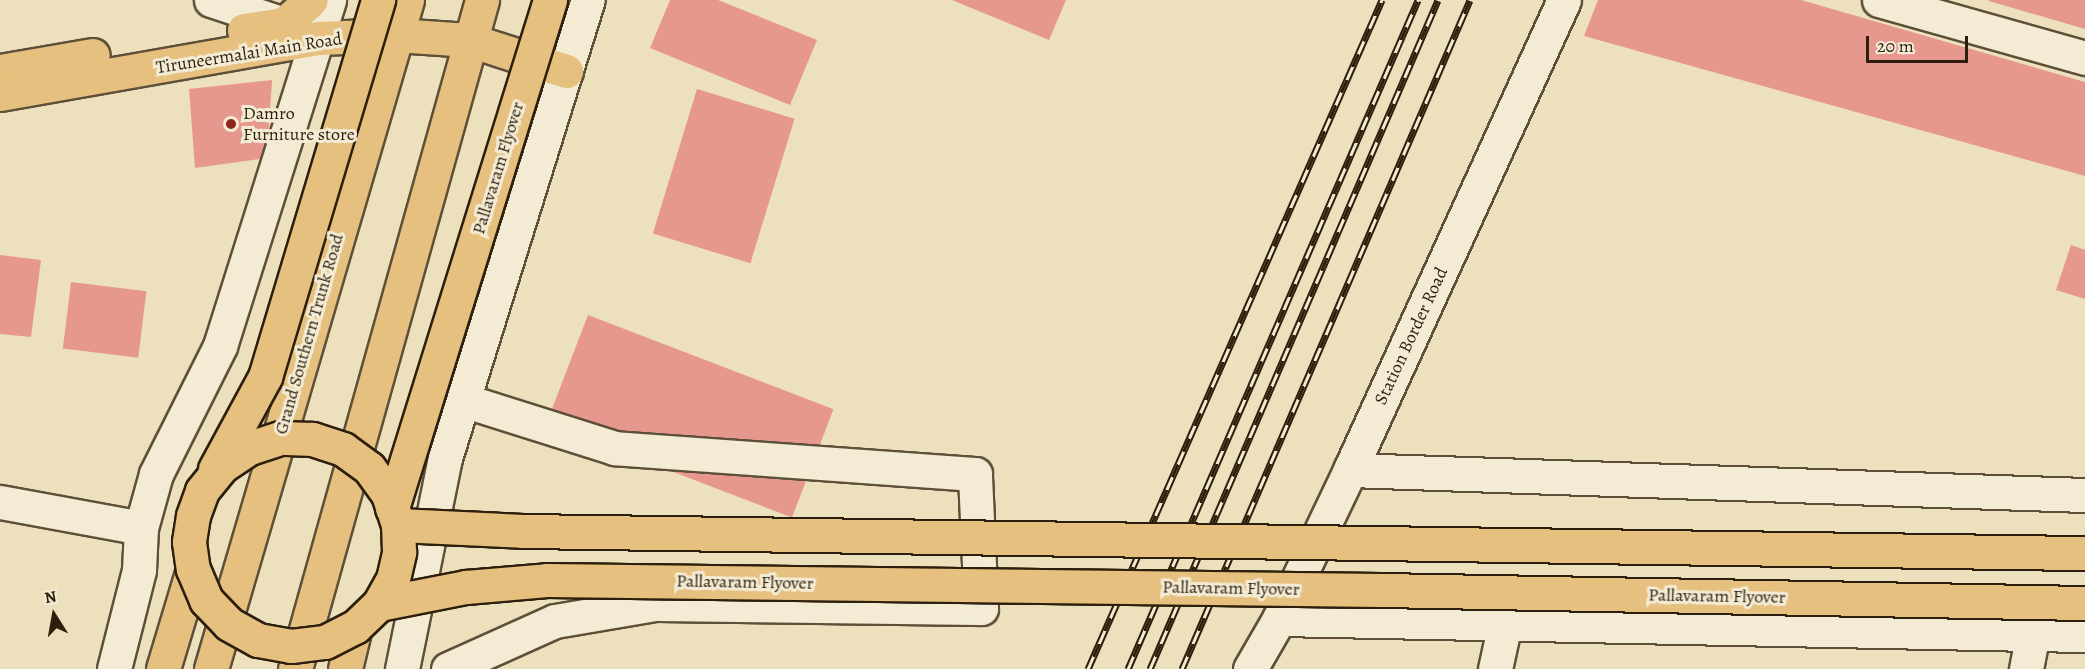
<!DOCTYPE html>
<style>
body{margin:0}
#map{position:relative;width:2085px;height:669px;overflow:hidden;background:#ede0bd;font-family:Alegreya,serif}
div>[style]{position:absolute}
[style*='--x']{left:calc(var(--x)*1px);top:calc(var(--y)*1px);width:calc(var(--w)*1px);rotate:calc(var(--a)*1deg)}
.building>*{inset:0;background:#e6988f;transform-origin:0 0}
.roads{filter:drop-shadow(2px 0 #5d4f39) drop-shadow(-2px 0 #5d4f39) drop-shadow(0 2px #5d4f39) drop-shadow(0 -2px #5d4f39)}
.minor>*{height:33px;margin:-16.5px;padding:0 16.5px;transform-origin:16.5px;border-radius:16.5px;background:#f3ebd4}
.major>*{height:33px;margin:-16.5px;padding:0 16.5px;transform-origin:16.5px;border-radius:16.5px;background:#e6c07e}
.rail>*{height:7px;margin-top:-3.5px;transform-origin:0;background:repeating-linear-gradient(90deg,#f3ebd4 0 14px,#2d1f0d 0 28px);box-sizing:border-box;border-block:2px solid #2d1f0d}
.bridges{filter:drop-shadow(2px 0 #2d1f0d) drop-shadow(-2px 0 #2d1f0d) drop-shadow(0 2px #2d1f0d) drop-shadow(0 -2px #2d1f0d)}
.major-bridge>*{height:33px;margin:-16.5px;padding:0 16.5px;transform-origin:16.5px;border-radius:16.5px;background:#e6c07e}
.dots>*{width:16px;height:16px;translate:-50% -50%;box-sizing:border-box;border:3px solid #f3ebd4;border-radius:50%}
span{translate:-50% -50%;white-space:nowrap;text-align:center;line-height:1.15;-webkit-text-stroke:6px #f3ebd4;paint-order:stroke}
.street-label{font-size:18px;color:#2d1f0d}
.poi-label{font-size:18px;color:#2d1f0d}
.left{translate:0 -50%;text-align:left}
.north{position:absolute;left:24px;top:585px;width:60px;height:60px;-webkit-text-stroke:4px #f3ebd4;paint-order:stroke;rotate:349deg;font-size:16px;font-weight:700;line-height:24px;text-align:center;color:#2d1f0d}
.north::after{content:'';display:block;margin:auto;width:21px;height:27px;background:#2d1f0d;clip-path:polygon(50% 0,100% 100%,50% 72%,0 100%)}
.scale{position:absolute;left:1866px;top:36px;width:102px;height:27px;box-sizing:border-box;border:3px solid #2d1f0d;border-top:0;padding-left:8px;font-size:18px;line-height:21px;white-space:nowrap;color:#2d1f0d;-webkit-text-stroke:4px #f3ebd4;paint-order:stroke}
</style>
<div id="map">
<div class="building">
<i style="clip-path:polygon(670px 0,718px 0,817px 40px,790px 105px,650px 48px)"></i>
<i style="clip-path:polygon(952px 0,1066px 0,1049px 40px)"></i>
<i style="clip-path:polygon(1598px 0,1801px 0,2085px 82px,2085px 176px,1584px 36px)"></i>
<i style="clip-path:polygon(1989px 0,2085px 0,2085px 29px,1989px 1px)"></i>
<i style="clip-path:polygon(272px 80px,267px 158px,195px 168px,189px 89px)"></i>
<i style="left:697px;top:89px;width:102px;height:151px;rotate:17deg"></i>
<i style="clip-path:polygon(2071px 245px,2085px 250px,2085px 299px,2056px 290px)"></i>
<i style="clip-path:polygon(0 255px,41px 260px,31px 337px,0 334px)"></i>
<i style="left:71px;top:282px;width:76px;height:67px;rotate:7deg"></i>
<i style="left:588px;top:315px;width:263px;height:116px;rotate:21deg"></i>
</div>
<div class="roads">
<div class="minor">
<i style="--x:211;--y:0;--w:77;--a:18.2"></i>
<i style="--x:1879;--y:0;--w:214;--a:15.7"></i>
<i style="--x:1350;--y:470;--w:735;--a:1.95"></i>
<i style="--x:0;--y:502;--w:143;--a:10.4"></i>
<i style="--x:1279;--y:619;--w:806;--a:1.14"></i>
<i style="--x:114;--y:669;--w:102;--a:-75.8"></i>
<i style="--x:139;--y:570;--w:42;--a:-87.3"></i>
<i style="--x:141;--y:528;--w:56;--a:-74.5"></i>
<i style="--x:156;--y:474;--w:143;--a:-63.4"></i>
<i style="--x:220;--y:346;--w:363;--a:-72.5"></i>
<i style="--x:402;--y:669;--w:215;--a:-78.5"></i>
<i style="--x:445;--y:458;--w:480;--a:-72.7"></i>
<i style="--x:448;--y:669;--w:117;--a:-24.2"></i>
<i style="--x:555;--y:621;--w:100;--a:-9.7"></i>
<i style="--x:654;--y:604;--w:327;--a:0.7"></i>
<i style="--x:981;--y:608;--w:134;--a:-92.6"></i>
<i style="--x:975;--y:474;--w:361;--a:-175.9"></i>
<i style="--x:615;--y:448;--w:159;--a:-162.5"></i>
<i style="--x:1250;--y:669;--w:58;--a:-59.9"></i>
<i style="--x:1279;--y:619;--w:165;--a:-64.5"></i>
<i style="--x:1350;--y:470;--w:516;--a:-65.52"></i>
<i style="--x:1495;--y:669;--w:47;--a:-77.7"></i>
<i style="--x:2026;--y:669;--w:36;--a:-79"></i>
</div>
<div class="major">
<i style="--x:244;--y:30;--w:40;--a:-8.5"></i>
<i style="--x:284;--y:24;--w:36;--a:-42"></i>
<i style="--x:0;--y:71;--w:94;--a:-9.8"></i>
<i style="--x:0;--y:94;--w:324;--a:-10"></i>
<i style="--x:319;--y:38;--w:77;--a:-2.2"></i>
<i style="--x:396;--y:35;--w:73;--a:3.9"></i>
<i style="--x:469;--y:40;--w:102;--a:17.7"></i>
<i style="--x:163;--y:669;--w:104;--a:-73.3"></i>
<i style="--x:211;--y:669;--w:697;--a:-73.67"></i>
<i style="--x:295;--y:669;--w:695;--a:-74.38"></i>
<i style="--x:345;--y:669;--w:43;--a:-76.6"></i>
</div>
</div>
<div class="rail">
<i style="--x:1088;--y:669;--w:731;--a:-66.28"></i>
<i style="--x:1128;--y:669;--w:729;--a:-66.56"></i>
<i style="--x:1150;--y:669;--w:728;--a:-66.71"></i>
<i style="--x:1182;--y:669;--w:728;--a:-66.71"></i>
</div>
<div class="bridges">
<div class="major-bridge">
<i style="--x:215;--y:469;--w:105;--a:-61.5"></i>
<i style="--x:265;--y:377;--w:394;--a:-73.3"></i>
<i style="--x:392;--y:508;--w:532;--a:-72.72"></i>
<i style="--x:398;--y:525;--w:125;--a:2.7"></i>
<i style="--x:523;--y:531;--w:1562;--a:0.81"></i>
<i style="--x:379;--y:604;--w:29;--a:-61"></i>
<i style="--x:393;--y:579;--w:28;--a:-77"></i>
<i style="--x:399;--y:552;--w:27;--a:-92"></i>
<i style="--x:398;--y:525;--w:33;--a:-108"></i>
<i style="--x:388;--y:494;--w:32;--a:-126"></i>
<i style="--x:369;--y:468;--w:32;--a:-144"></i>
<i style="--x:343;--y:449;--w:33;--a:-162"></i>
<i style="--x:312;--y:439;--w:32;--a:-178"></i>
<i style="--x:280;--y:438;--w:33;--a:162"></i>
<i style="--x:249;--y:448;--w:32;--a:146"></i>
<i style="--x:222;--y:466;--w:32;--a:129"></i>
<i style="--x:202;--y:491;--w:27;--a:110"></i>
<i style="--x:193;--y:516;--w:26;--a:99"></i>
<i style="--x:189;--y:542;--w:27;--a:82"></i>
<i style="--x:193;--y:569;--w:34;--a:67"></i>
<i style="--x:206;--y:600;--w:33;--a:46"></i>
<i style="--x:229;--y:624;--w:33;--a:29"></i>
<i style="--x:258;--y:640;--w:34;--a:10"></i>
<i style="--x:291;--y:646;--w:34;--a:-7"></i>
<i style="--x:325;--y:642;--w:34;--a:-27"></i>
<i style="--x:355;--y:627;--w:33;--a:-44"></i>
<i style="--x:379;--y:604;--w:89;--a:-11.1"></i>
<i style="--x:466;--y:587;--w:81;--a:-4.9"></i>
<i style="--x:547;--y:580;--w:834;--a:0.69"></i>
<i style="--x:1381;--y:590;--w:704;--a:1.06"></i>
</div>
</div>
<div class="dots">
<i style="left:231px;top:124px;background:#8f2418"></i>
</div>
<div class="street-label">
<span style="left:249px;top:53px;rotate:-9deg">Tiruneermalai Main Road</span>
<span style="left:498px;top:168px;rotate:-73deg">Pallavaram Flyover</span>
<span style="left:309px;top:334px;rotate:-74deg">Grand Southern Trunk Road</span>
<span style="left:1411px;top:336px;rotate:-65deg">Station Border Road</span>
<span style="left:745px;top:582px;rotate:1deg">Pallavaram Flyover</span>
<span style="left:1231px;top:588px;rotate:1deg">Pallavaram Flyover</span>
<span style="left:1717px;top:596px;rotate:1deg">Pallavaram Flyover</span>
</div>
<div class="poi-label">
<span class="left" style="left:243px;top:124px">Damro<br>Furniture store</span>
</div>
<div class="north">N</div>
<div class="scale">20 m</div>
</div>
